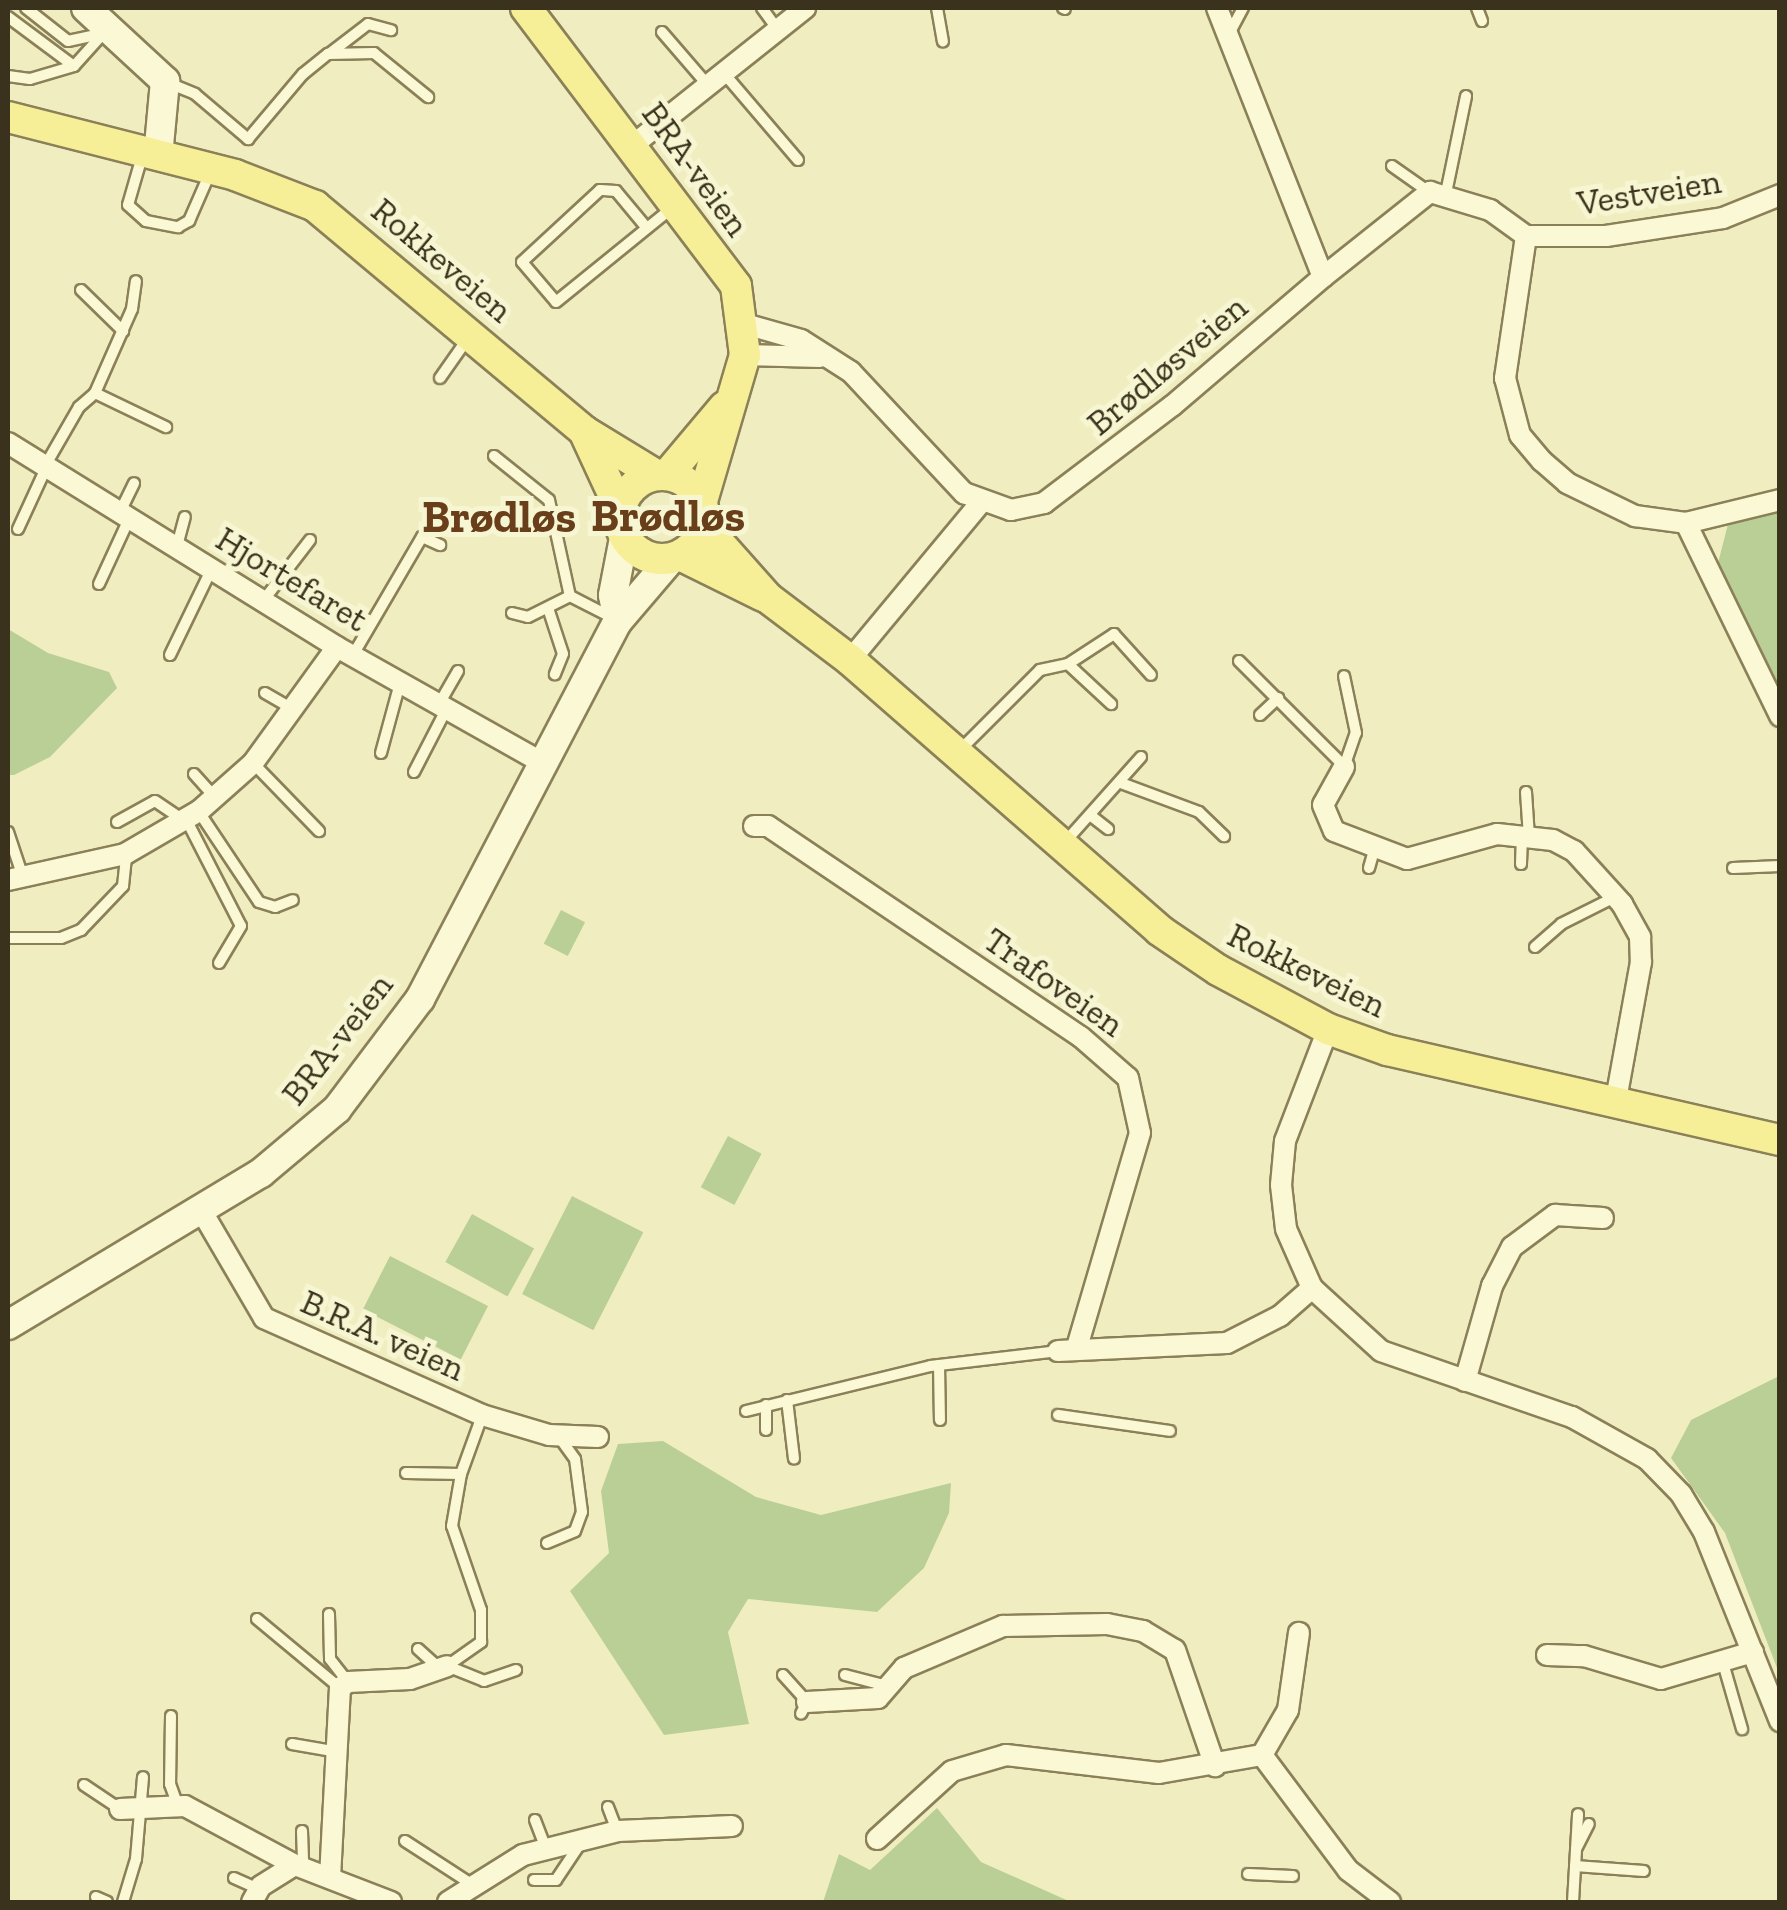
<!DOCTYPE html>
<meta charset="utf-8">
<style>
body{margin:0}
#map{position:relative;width:1787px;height:1910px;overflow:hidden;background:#f0eec1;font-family:"Zilla Slab",serif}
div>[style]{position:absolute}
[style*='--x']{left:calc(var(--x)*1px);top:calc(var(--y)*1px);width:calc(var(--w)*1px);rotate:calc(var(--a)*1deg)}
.green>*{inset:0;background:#bacf95;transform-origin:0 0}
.roads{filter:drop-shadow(2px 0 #8b8058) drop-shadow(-2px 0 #8b8058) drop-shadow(0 2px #8b8058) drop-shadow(0 -2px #8b8058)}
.lane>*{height:10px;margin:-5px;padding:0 5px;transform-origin:5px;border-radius:5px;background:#fbf9d5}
.street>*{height:20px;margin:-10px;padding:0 10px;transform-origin:10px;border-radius:10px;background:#fbf9d5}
.secondary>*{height:28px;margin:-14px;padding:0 14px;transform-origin:14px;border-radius:14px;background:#fbf9d5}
.primary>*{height:30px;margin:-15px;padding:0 15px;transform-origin:15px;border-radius:15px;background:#f6ef97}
.primary>.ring{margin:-15px;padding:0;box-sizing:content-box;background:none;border:30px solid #f6ef97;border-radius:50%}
span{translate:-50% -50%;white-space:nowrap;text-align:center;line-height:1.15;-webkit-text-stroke:10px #f7f6d2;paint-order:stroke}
.street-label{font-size:35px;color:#3a321d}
.district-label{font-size:45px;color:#693e1a;font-weight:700}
.frame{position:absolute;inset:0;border:10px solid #3a321d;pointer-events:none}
</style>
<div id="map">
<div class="green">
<i style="clip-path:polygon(1779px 510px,1779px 692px,1717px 567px,1728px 524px)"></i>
<i style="clip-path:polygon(8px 629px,48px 653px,109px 672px,117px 688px,50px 757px,14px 775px,8px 775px)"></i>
<i style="left:561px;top:910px;width:27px;height:38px;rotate:27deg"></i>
<i style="left:728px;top:1136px;width:38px;height:58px;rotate:28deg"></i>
<i style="left:572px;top:1196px;width:80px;height:110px;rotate:27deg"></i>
<i style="left:472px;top:1214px;width:71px;height:55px;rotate:29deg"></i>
<i style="left:390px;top:1256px;width:110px;height:60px;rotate:27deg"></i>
<i style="clip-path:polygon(1779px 1376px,1779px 1673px,1725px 1533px,1671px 1458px,1691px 1420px)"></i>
<i style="clip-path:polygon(663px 1441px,756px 1497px,821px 1515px,951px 1483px,949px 1513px,924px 1568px,877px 1612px,748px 1599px,728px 1632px,749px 1724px,664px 1735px,570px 1591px,609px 1553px,601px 1491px,618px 1444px)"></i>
<i style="clip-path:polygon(937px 1808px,981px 1862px,1071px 1902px,823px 1902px,839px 1854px,870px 1870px)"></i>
</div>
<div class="roads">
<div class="lane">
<i style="--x:26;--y:8;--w:53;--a:38.2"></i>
<i style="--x:68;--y:41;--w:35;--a:-12"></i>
<i style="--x:762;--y:8;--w:24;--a:54"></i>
<i style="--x:937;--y:8;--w:34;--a:80"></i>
<i style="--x:1063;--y:8;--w:2;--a:27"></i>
<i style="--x:1477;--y:8;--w:14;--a:69"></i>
<i style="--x:8;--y:17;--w:82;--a:36.6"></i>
<i style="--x:74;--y:66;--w:39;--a:-48"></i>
<i style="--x:662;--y:32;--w:67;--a:49.2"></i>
<i style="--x:1228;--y:36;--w:32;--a:-62"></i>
<i style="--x:329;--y:54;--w:49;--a:-37.6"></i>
<i style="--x:368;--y:24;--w:24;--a:15"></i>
<i style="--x:722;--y:71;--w:117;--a:49.5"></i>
<i style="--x:8;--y:76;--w:22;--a:8"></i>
<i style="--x:30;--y:79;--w:46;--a:-16.5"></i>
<i style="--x:166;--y:82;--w:31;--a:22"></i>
<i style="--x:195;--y:94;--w:70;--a:40.3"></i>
<i style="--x:248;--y:139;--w:85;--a:-49.8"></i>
<i style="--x:303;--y:74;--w:32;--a:-39"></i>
<i style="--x:328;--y:54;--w:46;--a:-1.2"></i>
<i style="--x:374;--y:53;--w:70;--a:39.2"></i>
<i style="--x:143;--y:153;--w:54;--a:106.1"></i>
<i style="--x:128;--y:205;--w:24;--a:42"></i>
<i style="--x:146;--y:221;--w:33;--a:11"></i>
<i style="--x:178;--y:227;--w:13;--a:-29"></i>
<i style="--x:189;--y:221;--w:52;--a:-66.4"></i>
<i style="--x:1392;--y:166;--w:45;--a:35.1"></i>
<i style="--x:1446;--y:193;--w:99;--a:-78.3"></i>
<i style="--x:646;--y:227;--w:47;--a:-129.8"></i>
<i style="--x:616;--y:191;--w:16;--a:-176"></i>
<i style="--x:600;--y:190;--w:106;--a:137.3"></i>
<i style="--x:522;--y:262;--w:52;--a:49.6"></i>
<i style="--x:556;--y:302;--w:149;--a:-39"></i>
<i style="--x:81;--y:290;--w:59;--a:44.3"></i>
<i style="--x:440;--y:378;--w:49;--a:-55"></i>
<i style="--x:95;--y:393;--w:92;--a:-66.2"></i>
<i style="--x:132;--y:309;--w:28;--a:-82"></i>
<i style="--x:494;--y:456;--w:70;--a:38.7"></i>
<i style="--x:549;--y:500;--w:98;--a:77.7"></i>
<i style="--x:570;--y:596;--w:48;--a:27.1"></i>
<i style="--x:45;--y:466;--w:68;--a:-60"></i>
<i style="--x:79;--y:407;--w:21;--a:-41"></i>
<i style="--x:95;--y:393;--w:79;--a:25.6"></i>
<i style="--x:120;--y:512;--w:32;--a:-64"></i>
<i style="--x:18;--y:529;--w:67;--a:-65.3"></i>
<i style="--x:177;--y:546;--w:30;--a:-75"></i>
<i style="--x:99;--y:584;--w:72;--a:-65.2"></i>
<i style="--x:263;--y:601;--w:77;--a:-52.4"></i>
<i style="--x:548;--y:608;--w:48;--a:71.9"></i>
<i style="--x:563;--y:654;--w:22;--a:112"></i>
<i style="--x:512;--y:613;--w:16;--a:14"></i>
<i style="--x:528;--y:617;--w:47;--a:-26.6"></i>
<i style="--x:170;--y:655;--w:94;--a:-64.2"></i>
<i style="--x:353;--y:655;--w:137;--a:-59.7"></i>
<i style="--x:422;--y:537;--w:20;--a:24"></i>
<i style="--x:1239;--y:661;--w:148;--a:45"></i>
<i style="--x:1068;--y:664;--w:55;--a:-33.1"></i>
<i style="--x:1114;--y:634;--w:55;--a:47.9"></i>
<i style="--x:265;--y:693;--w:34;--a:30"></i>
<i style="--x:439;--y:704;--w:38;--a:-60"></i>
<i style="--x:1260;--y:715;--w:25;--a:-43"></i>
<i style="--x:960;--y:750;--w:113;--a:-45"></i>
<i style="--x:1040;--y:670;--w:29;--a:-12"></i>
<i style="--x:1068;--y:664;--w:59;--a:42.9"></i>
<i style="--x:381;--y:753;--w:73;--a:-74.8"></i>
<i style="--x:253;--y:763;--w:95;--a:45.9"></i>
<i style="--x:1344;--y:767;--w:36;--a:-71"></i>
<i style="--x:1356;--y:733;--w:58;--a:-101.9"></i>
<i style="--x:414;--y:772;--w:70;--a:-62.7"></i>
<i style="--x:194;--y:774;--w:30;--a:48"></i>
<i style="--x:1121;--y:783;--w:83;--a:20.4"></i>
<i style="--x:1199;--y:812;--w:35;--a:44"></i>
<i style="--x:1526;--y:792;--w:45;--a:86.2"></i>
<i style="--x:199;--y:812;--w:108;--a:56.3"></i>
<i style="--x:259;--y:902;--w:17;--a:17"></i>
<i style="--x:275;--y:907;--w:19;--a:-21"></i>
<i style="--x:1090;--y:815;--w:23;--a:38"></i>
<i style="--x:186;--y:819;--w:120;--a:62.8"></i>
<i style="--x:241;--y:926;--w:43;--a:120.7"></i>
<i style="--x:117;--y:822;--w:43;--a:-28.9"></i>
<i style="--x:155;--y:801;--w:34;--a:34"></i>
<i style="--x:8;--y:832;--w:47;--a:71.6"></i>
<i style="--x:1065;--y:842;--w:114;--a:-48.2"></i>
<i style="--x:1521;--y:864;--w:27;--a:-88"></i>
<i style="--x:1369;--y:868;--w:19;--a:-74"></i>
<i style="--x:1733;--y:868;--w:47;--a:-2.4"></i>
<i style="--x:8;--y:938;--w:53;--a:0"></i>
<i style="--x:61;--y:938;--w:22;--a:-22"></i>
<i style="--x:81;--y:930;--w:61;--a:-46.3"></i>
<i style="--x:123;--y:886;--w:31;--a:-84"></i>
<i style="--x:1535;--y:947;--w:35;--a:-41"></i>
<i style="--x:1561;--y:924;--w:60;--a:-26.6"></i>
<i style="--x:939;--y:1365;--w:55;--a:89"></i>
<i style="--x:787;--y:1400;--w:59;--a:83.2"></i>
<i style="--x:766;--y:1405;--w:25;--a:90"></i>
<i style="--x:746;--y:1411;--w:190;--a:-13.7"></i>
<i style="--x:931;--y:1366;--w:128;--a:-6.7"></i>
<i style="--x:1058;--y:1415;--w:113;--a:8.1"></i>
<i style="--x:406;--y:1473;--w:55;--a:1"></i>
<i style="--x:461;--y:1474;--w:62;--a:-70.1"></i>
<i style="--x:547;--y:1543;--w:30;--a:-23"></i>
<i style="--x:575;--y:1531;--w:20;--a:-70"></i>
<i style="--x:582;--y:1512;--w:53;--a:-97.5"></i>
<i style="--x:575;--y:1459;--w:29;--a:-126"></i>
<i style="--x:329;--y:1614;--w:45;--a:88.7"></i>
<i style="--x:330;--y:1659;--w:29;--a:52"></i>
<i style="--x:257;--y:1619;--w:108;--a:39.7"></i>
<i style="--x:418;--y:1649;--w:28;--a:42"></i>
<i style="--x:1723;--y:1663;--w:69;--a:73.9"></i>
<i style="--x:447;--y:1666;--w:42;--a:-35.2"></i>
<i style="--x:481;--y:1642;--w:32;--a:-90"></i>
<i style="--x:481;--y:1610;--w:89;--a:-109"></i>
<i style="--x:452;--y:1526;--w:53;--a:-80.2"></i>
<i style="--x:447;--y:1666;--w:40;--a:22"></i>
<i style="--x:484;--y:1681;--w:34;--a:-19"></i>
<i style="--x:783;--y:1675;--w:36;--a:48"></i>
<i style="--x:807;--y:1702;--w:13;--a:117"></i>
<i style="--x:845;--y:1675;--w:43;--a:14.7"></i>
<i style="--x:171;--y:1716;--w:68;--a:90.8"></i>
<i style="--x:170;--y:1784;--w:23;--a:70"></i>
<i style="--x:292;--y:1744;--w:41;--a:9.9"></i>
<i style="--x:84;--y:1785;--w:43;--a:33.7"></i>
<i style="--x:608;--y:1807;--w:25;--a:69"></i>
<i style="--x:535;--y:1820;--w:30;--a:69"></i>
<i style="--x:302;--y:1831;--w:36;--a:88"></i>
<i style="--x:405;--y:1841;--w:77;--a:32.9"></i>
<i style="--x:1576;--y:1849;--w:28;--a:-63"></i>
<i style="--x:1575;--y:1866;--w:69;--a:4.1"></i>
<i style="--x:1248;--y:1874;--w:45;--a:2.5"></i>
<i style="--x:234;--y:1878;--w:27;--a:24"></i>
<i style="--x:534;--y:1880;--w:22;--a:0"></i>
<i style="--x:556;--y:1880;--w:47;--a:-56.3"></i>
<i style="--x:96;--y:1897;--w:12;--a:24"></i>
<i style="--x:123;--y:1902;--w:45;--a:-73.2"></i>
<i style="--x:136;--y:1859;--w:82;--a:-85.1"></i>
<i style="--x:1573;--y:1902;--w:88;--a:-86.7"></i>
</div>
<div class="street">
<i style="--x:633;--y:145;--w:220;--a:-38.5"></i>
<i style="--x:1526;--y:236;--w:80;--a:0"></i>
<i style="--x:1606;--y:236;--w:118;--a:-8.7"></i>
<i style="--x:1723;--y:218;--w:61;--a:-22"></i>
<i style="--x:1323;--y:277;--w:137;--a:-38.5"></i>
<i style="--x:1430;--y:192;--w:63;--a:16.7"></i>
<i style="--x:1490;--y:210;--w:44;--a:35.8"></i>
<i style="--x:1526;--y:236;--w:144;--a:98.4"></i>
<i style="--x:1505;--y:378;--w:59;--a:75.3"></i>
<i style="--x:1520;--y:435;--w:34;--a:50"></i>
<i style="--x:1542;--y:461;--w:33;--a:41"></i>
<i style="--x:1567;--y:483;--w:76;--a:25.9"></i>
<i style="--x:1635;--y:516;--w:51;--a:7.8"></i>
<i style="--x:1686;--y:523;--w:97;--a:-13.7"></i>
<i style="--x:745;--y:324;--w:58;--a:15.9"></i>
<i style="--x:801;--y:340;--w:59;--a:32.6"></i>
<i style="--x:851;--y:372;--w:166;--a:47"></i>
<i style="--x:964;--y:493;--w:50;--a:19.9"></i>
<i style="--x:1011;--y:510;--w:34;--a:-12"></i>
<i style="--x:1044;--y:503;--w:161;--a:-37.2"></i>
<i style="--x:1172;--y:406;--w:199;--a:-40.5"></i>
<i style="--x:1323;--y:277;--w:289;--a:-111.5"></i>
<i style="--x:745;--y:355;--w:75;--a:1.5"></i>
<i style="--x:8;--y:443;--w:387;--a:31.8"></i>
<i style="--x:337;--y:647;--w:240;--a:29.4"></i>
<i style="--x:1686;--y:523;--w:215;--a:64"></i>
<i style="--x:850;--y:660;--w:207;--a:-50.3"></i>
<i style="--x:1344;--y:767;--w:43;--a:118.9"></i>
<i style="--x:1323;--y:805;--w:28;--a:67"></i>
<i style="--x:1334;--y:831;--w:78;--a:21"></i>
<i style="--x:1407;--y:859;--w:93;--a:-15.5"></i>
<i style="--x:1497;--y:834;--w:56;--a:6.1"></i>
<i style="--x:1553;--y:840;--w:24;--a:28"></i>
<i style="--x:1574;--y:851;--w:72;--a:47.8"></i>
<i style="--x:1622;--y:904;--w:38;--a:61"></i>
<i style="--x:1640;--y:937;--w:25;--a:88"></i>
<i style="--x:1641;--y:962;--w:139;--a:100.3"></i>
<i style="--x:754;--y:826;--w:14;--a:0"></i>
<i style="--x:768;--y:826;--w:377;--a:34"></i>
<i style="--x:1081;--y:1037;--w:62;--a:41.1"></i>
<i style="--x:1128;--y:1078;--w:56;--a:77.7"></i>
<i style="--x:1140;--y:1133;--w:226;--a:106.4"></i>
<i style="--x:8;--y:880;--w:120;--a:-12.5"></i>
<i style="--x:125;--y:854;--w:86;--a:-30.2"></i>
<i style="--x:199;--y:811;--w:72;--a:-41.6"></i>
<i style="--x:253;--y:763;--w:143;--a:-54.1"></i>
<i style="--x:1328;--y:1029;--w:120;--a:111"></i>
<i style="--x:1285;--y:1141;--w:44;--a:95.2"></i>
<i style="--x:1281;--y:1185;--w:44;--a:83.5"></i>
<i style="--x:1286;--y:1229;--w:64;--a:66.2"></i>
<i style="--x:1312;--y:1288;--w:93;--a:42.4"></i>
<i style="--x:1381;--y:1351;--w:202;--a:19.1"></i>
<i style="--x:1572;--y:1417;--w:86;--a:29.2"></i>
<i style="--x:1647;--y:1459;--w:49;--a:45.8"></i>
<i style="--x:1681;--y:1494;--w:44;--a:58.8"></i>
<i style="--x:1704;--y:1532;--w:204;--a:68.1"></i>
<i style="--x:201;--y:1210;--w:125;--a:59.7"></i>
<i style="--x:264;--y:1318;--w:239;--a:24"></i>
<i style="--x:482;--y:1415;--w:70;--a:16.6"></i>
<i style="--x:549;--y:1435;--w:49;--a:2.3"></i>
<i style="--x:1058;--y:1351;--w:169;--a:-2.7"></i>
<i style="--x:1227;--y:1343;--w:59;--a:-27"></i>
<i style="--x:1280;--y:1316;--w:43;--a:-41.2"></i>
<i style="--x:1465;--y:1381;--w:99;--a:-74.1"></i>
<i style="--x:1492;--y:1286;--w:44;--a:-62.9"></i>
<i style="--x:1512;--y:1247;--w:54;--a:-36.7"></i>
<i style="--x:1555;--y:1215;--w:48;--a:3.6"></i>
<i style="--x:1547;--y:1655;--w:37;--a:2"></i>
<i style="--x:1584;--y:1656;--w:80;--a:16.6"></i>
<i style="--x:1661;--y:1679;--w:96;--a:-16.4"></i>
<i style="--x:807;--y:1702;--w:71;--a:-3.2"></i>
<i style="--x:878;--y:1698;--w:40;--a:-49"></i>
<i style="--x:904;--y:1668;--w:108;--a:-23"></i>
<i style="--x:1003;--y:1626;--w:104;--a:-1.1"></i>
<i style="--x:1107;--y:1624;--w:37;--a:11"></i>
<i style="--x:1143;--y:1631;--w:37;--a:31"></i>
<i style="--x:1175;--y:1650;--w:123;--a:71"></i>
<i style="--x:1262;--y:1755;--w:52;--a:-60"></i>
<i style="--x:1288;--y:1710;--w:78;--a:-81.9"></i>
<i style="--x:120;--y:1809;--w:65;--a:-2.6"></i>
<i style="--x:185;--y:1806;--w:125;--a:28.2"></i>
<i style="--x:877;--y:1839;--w:101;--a:-42.2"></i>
<i style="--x:952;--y:1771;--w:56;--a:-16.5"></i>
<i style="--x:1006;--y:1755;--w:154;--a:6.7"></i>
<i style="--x:1159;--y:1773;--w:105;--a:-9.9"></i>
<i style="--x:1262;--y:1755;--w:144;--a:53.2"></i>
<i style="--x:1348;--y:1870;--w:53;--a:37.3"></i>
<i style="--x:330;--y:1878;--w:190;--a:-87"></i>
<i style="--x:340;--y:1688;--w:10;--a:-37"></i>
<i style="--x:348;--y:1682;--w:62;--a:-2.8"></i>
<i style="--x:410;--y:1679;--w:39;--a:-19"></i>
<i style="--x:252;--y:1902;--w:18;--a:-61"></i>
<i style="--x:261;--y:1886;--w:40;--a:-32"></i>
<i style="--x:295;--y:1865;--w:103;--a:21.1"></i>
<i style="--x:448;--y:1902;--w:89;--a:-32.1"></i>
<i style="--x:523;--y:1855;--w:98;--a:-14.2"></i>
<i style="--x:618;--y:1831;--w:114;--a:-2.5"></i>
</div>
<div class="secondary">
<i style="--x:86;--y:8;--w:108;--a:42.7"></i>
<i style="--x:165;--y:81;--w:75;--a:95.3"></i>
<i style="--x:618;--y:621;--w:26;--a:-101"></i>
<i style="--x:613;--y:595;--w:58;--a:-79.1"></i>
<i style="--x:8;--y:1325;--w:295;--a:-31"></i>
<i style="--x:261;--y:1173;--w:99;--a:-40.1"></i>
<i style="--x:337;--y:1109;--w:138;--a:-53"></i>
<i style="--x:420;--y:999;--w:427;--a:-62.4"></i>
<i style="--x:618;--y:621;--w:82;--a:-49.5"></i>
</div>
<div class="primary">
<i style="--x:526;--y:8;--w:348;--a:52.9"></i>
<i style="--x:736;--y:286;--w:70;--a:82.6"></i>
<i style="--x:745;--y:355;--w:152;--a:106.4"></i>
<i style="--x:8;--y:117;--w:234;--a:14.3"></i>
<i style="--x:235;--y:175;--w:86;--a:21.2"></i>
<i style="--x:315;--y:206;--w:351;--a:39.9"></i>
<i style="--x:584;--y:431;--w:84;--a:31.4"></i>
<i style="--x:584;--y:431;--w:86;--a:65.2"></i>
<i class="ring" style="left:620px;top:475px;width:54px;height:54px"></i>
<i style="--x:667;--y:475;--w:89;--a:-50"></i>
<i style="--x:704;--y:526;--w:96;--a:48.4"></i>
<i style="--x:768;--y:598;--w:103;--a:37.1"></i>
<i style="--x:850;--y:660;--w:410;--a:41.1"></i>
<i style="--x:1159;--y:930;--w:71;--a:34.1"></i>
<i style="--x:1218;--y:970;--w:125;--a:28.2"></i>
<i style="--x:1328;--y:1029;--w:63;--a:19.6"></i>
<i style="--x:1387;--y:1050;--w:403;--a:12.9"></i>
<i style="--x:682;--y:556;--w:90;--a:26.3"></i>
</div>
</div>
<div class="street-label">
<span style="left:696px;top:169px;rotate:54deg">BRA-veien</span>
<span style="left:1649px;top:192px;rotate:-9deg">Vestveien</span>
<span style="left:442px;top:260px;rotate:40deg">Rokkeveien</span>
<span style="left:1167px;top:365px;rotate:-40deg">Brødløsveien</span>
<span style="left:292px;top:579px;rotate:31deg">Hjortefaret</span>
<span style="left:1307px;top:970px;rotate:26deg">Rokkeveien</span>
<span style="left:1054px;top:982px;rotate:35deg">Trafoveien</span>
<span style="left:337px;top:1039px;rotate:-52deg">BRA-veien</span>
<span style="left:383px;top:1335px;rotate:24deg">B.R.A. veien</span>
</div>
<div class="district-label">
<span style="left:668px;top:517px">Brødløs</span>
<span style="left:499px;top:518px">Brødløs</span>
</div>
<div class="frame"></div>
</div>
